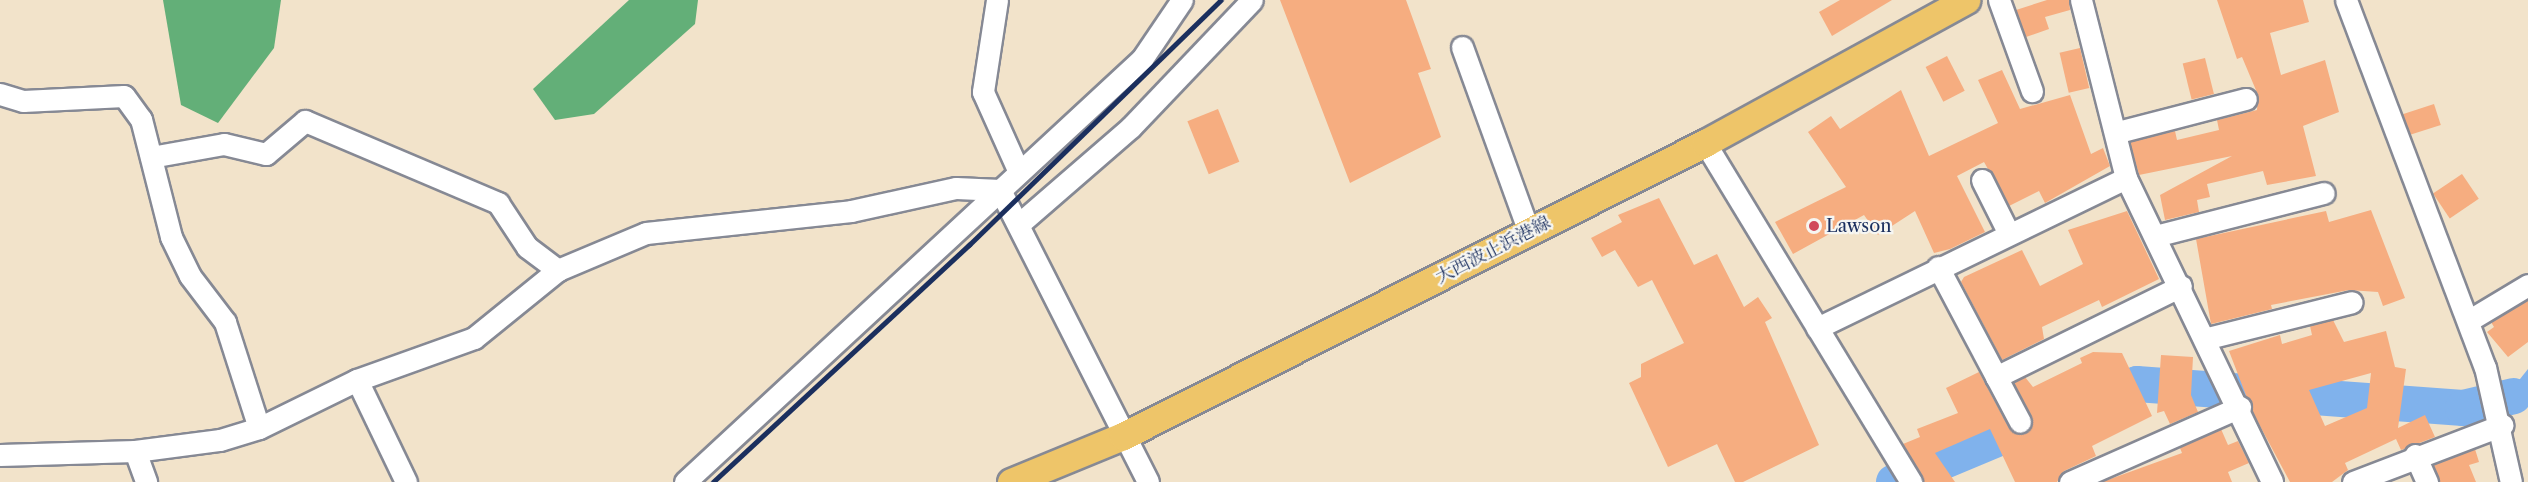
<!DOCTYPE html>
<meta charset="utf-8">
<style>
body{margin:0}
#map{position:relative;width:2528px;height:482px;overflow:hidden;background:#f2e3ca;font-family:"Libre Caslon Text","Noto Serif JP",serif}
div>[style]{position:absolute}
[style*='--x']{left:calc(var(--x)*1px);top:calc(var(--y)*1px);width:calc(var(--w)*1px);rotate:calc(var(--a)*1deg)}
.forest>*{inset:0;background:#63af78}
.water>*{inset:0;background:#80b2ec}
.river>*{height:36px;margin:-18px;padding:0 18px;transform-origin:18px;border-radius:18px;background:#80b2ec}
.building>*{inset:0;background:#f6ad80;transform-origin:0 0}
.roads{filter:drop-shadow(2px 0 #868994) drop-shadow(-2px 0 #868994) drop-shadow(0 2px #868994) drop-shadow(0 -2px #868994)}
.minor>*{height:21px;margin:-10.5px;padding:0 10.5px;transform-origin:10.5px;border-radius:10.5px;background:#fff}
.major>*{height:27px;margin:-13.5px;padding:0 13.5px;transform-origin:13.5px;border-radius:13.5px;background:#eec569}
.rail>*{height:4.5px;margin:-2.25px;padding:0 2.25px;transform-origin:2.25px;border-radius:2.25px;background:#1b2f5e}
.dots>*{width:16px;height:16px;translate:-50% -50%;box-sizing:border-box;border:3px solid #f6f6f2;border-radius:50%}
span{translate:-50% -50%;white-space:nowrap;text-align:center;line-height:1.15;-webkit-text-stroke:4.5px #f6f6f2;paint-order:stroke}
.poi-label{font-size:18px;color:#1b2f5e}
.left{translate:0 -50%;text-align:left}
.street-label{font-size:18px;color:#1b2f5e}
</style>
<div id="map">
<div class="forest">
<i style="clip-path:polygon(163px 0,281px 0,274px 48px,218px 123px,181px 105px)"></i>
<i style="clip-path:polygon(629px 0,698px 0,695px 24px,594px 114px,555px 120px,533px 89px)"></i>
</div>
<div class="water">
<i style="clip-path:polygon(2528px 369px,2528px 391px,2515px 402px,2512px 389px)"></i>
</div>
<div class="river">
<i style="--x:2092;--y:401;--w:48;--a:-20.7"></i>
<i style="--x:2137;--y:384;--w:327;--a:4.2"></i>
<i style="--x:2463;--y:408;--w:52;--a:-13.2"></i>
<i style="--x:1894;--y:482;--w:158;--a:-22.7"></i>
</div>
<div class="building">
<i style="clip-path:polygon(1280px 0,1406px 0,1431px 69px,1418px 73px,1441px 137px,1350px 183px)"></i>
<i style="clip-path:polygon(1840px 0,1892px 0,1832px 36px,1819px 12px)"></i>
<i style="clip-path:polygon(2047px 0,2069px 0,2070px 10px,2045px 17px,2049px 29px,2026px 37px,2016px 10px)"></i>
<i style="clip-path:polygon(2217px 0,2303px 0,2309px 22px,2270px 33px,2281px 75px,2325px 60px,2339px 112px,2303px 126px,2316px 176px,2267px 185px,2263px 171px,2207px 184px,2210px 197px,2197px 200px,2199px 212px,2165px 220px,2160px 195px,2232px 156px,2139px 175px,2130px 142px,2175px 131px,2177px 140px,2219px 130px,2217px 120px,2257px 110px,2258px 95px,2242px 57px,2237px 59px)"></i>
<i style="left:2080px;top:48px;width:41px;height:21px;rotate:77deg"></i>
<i style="left:1947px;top:56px;width:39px;height:24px;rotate:63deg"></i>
<i style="left:2205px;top:58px;width:37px;height:23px;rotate:76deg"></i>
<i style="clip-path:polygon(2002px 70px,2020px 109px,2070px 95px,2091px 154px,2103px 148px,2110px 166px,2045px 203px,2039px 191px,2009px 206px,1984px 162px,1957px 176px,1985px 232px,1950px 249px,1934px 253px,1915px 211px,1878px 235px,1864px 215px,1793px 254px,1775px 222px,1846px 187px,1808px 132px,1831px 116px,1840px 129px,1901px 90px,1929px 156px,1998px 123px,1978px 80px)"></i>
<i style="left:2434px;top:104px;width:22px;height:33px;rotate:72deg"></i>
<i style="left:1218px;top:109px;width:57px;height:33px;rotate:68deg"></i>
<i style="left:2462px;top:174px;width:30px;height:35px;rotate:56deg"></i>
<i style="clip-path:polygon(1659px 198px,1694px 265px,1717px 254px,1744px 307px,1758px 297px,1772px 318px,1765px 322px,1819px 445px,1743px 482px,1735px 482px,1717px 444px,1668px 467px,1629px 383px,1641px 377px,1641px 364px,1684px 343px,1652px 280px,1638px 287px,1615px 250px,1602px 257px,1591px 238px,1622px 222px,1618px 215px)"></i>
<i style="clip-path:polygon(2371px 210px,2405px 298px,2383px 306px,2378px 292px,2349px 290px,2271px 305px,2272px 309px,2211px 324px,2196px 239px,2326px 211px,2329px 222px)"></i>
<i style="clip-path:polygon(2127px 211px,2159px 279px,2102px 307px,2099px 300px,2042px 327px,2044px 339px,2002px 360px,1961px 282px,1964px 277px,2022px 250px,2040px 286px,2083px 264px,2068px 230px)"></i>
<i style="clip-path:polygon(2528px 300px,2528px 342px,2508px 357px,2487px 332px,2494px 327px,2491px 322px)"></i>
<i style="clip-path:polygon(evenodd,2333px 320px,2344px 342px,2386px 331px,2395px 367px,2406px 369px,2398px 428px,2425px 415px,2435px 437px,2401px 450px,2396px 439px,2345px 463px,2348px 470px,2332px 482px,2290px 482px,2252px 411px,2229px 351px,2280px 335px,2282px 344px,2312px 335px,2310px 326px,2333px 320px,2371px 373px,2367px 408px,2325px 426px,2309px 390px,2371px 373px)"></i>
<i style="clip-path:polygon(2093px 352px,2122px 353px,2152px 416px,2092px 446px,2096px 456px,2064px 471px,2057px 482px,2015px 482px,1990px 429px,1935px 453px,1955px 482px,1924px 482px,1903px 444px,1920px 437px,1917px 429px,1958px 413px,1946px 388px,1979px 372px,2009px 428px,2025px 433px,2031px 417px,2014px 383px,2025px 377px,2033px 387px,2082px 363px,2080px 358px)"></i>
<i style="clip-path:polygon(2161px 355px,2193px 357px,2191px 395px,2198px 412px,2170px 424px,2164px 411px,2157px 413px)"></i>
<i style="clip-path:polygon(2221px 429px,2228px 445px,2238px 441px,2249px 463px,2228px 472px,2232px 482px,2102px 482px,2182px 453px,2180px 448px)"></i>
<i style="clip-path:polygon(2475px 449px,2479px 462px,2469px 465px,2476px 482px,2440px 482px,2433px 465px)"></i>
</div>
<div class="roads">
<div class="minor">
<i style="--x:997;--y:0;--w:93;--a:98.7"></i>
<i style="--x:983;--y:92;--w:88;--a:65.8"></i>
<i style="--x:1999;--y:0;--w:97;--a:70.1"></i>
<i style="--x:2081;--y:0;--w:184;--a:75.8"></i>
<i style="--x:2126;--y:178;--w:337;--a:64.3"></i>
<i style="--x:2346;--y:0;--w:392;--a:69.3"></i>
<i style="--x:2485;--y:367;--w:118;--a:77.3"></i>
<i style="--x:1462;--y:47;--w:197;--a:70.1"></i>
<i style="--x:0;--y:94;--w:24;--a:17"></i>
<i style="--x:23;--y:101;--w:101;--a:-2.8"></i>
<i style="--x:124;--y:96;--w:29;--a:54"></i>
<i style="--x:141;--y:119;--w:122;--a:75.7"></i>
<i style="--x:171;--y:237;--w:43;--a:64"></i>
<i style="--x:190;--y:276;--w:58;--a:52.7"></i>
<i style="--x:225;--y:322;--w:111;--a:72.2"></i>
<i style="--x:2118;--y:132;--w:132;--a:-14.5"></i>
<i style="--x:1705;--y:143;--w:397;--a:58.7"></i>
<i style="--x:151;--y:157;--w:74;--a:-10.1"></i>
<i style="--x:224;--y:144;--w:43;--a:13.4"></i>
<i style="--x:266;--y:154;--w:51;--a:-40.2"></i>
<i style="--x:305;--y:121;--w:210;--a:23"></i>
<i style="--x:498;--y:203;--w:53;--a:56.6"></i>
<i style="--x:527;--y:247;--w:39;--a:37"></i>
<i style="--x:1982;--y:180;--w:58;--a:63.4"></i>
<i style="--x:1000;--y:190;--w:327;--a:63.1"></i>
<i style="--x:1019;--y:224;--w:148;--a:-40.9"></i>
<i style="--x:1131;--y:127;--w:175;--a:-46.4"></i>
<i style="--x:2155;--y:236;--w:174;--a:-14.3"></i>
<i style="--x:1938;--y:267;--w:175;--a:62.1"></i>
<i style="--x:2468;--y:321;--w:70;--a:-31"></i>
<i style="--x:1817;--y:328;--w:343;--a:-25.9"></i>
<i style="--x:2208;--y:338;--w:148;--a:-14"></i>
<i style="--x:1996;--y:377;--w:206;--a:-26.2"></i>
<i style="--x:357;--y:380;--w:113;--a:64.3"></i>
<i style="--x:135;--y:451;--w:33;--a:70"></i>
<i style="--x:0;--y:455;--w:135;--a:-1.7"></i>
<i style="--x:135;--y:451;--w:86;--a:-7.4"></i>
<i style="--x:220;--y:440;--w:41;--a:-17.1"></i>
<i style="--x:259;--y:428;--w:109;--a:-26.1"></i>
<i style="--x:357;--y:380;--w:124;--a:-19.7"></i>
<i style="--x:474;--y:338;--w:108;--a:-39"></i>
<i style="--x:558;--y:270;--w:95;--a:-22.8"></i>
<i style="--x:646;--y:233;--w:206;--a:-6.1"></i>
<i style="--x:851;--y:211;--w:107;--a:-12.4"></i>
<i style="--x:956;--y:188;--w:44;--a:2.6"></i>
<i style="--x:2415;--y:455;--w:30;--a:66"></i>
<i style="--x:685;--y:482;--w:623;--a:-42.79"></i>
<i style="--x:1142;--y:59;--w:71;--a:-55.9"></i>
<i style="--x:2070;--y:482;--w:186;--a:-23.8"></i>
<i style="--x:2353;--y:482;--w:160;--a:-20.9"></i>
</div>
<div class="major">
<i style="--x:1011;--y:482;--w:121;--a:-22.3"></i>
<i style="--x:1123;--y:436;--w:652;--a:-26.72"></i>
<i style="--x:1705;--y:143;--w:298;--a:-28.7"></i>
</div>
</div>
<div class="rail">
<i style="--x:713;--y:482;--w:349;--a:-42.8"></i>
<i style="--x:969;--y:245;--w:351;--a:-44.2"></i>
</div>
<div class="dots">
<i style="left:1814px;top:226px;background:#d1495b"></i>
</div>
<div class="poi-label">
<span class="left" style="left:1826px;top:226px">Lawson</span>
</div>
<div class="street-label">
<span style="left:1493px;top:250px;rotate:-27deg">大西波止浜港線</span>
</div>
</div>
